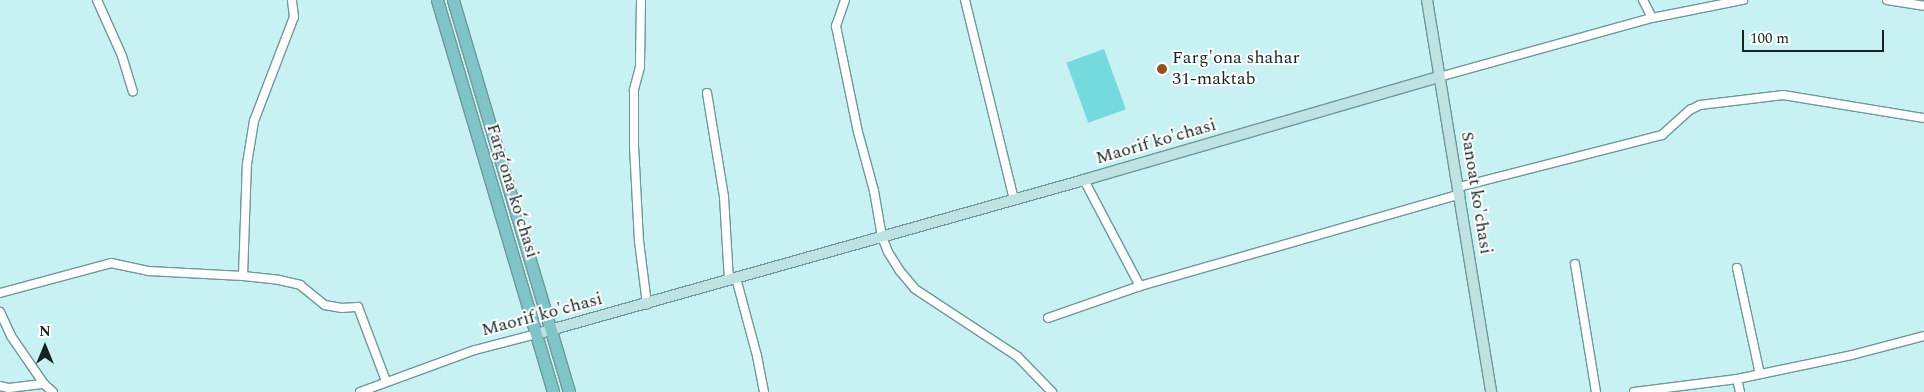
<!DOCTYPE html>
<meta charset="utf-8">
<style>
body{margin:0}
#map{position:relative;width:1924px;height:392px;overflow:hidden;background:#c7f1f3;font-family:Spectral,serif}
div>[style]{position:absolute}
[style*='--x']{left:calc(var(--x)*1px);top:calc(var(--y)*1px);width:calc(var(--w)*1px);rotate:calc(var(--a)*1deg)}
.green>*{inset:0;background:#74dade;transform-origin:0 0}
.roads{filter:drop-shadow(1px 0 #709799) drop-shadow(-1px 0 #709799) drop-shadow(0 1px #709799) drop-shadow(0 -1px #709799)}
.street>*{height:8px;margin:-4px;padding:0 4px;transform-origin:4px;border-radius:4px;background:#fff}
.secondary>*{height:10px;margin:-5px;padding:0 5px;transform-origin:5px;border-radius:5px;background:#bfe2e3}
.primary>*{height:11px;margin:-5.5px;padding:0 5.5px;transform-origin:5.5px;border-radius:5.5px;background:#7fc4c7}
.dots>*{width:14px;height:14px;translate:-50% -50%;box-sizing:border-box;border:2px solid #fff;border-radius:50%}
span{translate:-50% -50%;white-space:nowrap;text-align:center;line-height:1.15;-webkit-text-stroke:4px #fff;paint-order:stroke}
.poi-label{font-size:18px;color:#142425}
.left{translate:0 -50%;text-align:left}
.street-label{font-size:18px;color:#142425}
.north{position:absolute;left:20px;top:322px;width:50px;height:50px;-webkit-text-stroke:4px #fff;paint-order:stroke;rotate:0deg;font-size:14px;font-weight:700;line-height:20px;text-align:center;color:#142425}
.north::after{content:'';display:block;margin:auto;width:18px;height:22px;background:#142425;clip-path:polygon(50% 0,100% 100%,50% 72%,0 100%)}
.scale{position:absolute;left:1742px;top:30px;width:142px;height:22px;box-sizing:border-box;border:2px solid #142425;border-top:0;padding-left:6px;font-size:15px;line-height:18px;white-space:nowrap;color:#142425;-webkit-text-stroke:4px #fff;paint-order:stroke}
</style>
<div id="map">
<div class="green">
<i style="left:1104px;top:49px;width:64px;height:40px;rotate:70deg"></i>
</div>
<div class="roads">
<div class="street">
<i style="--x:97;--y:0;--w:61;--a:65.9"></i>
<i style="--x:122;--y:56;--w:37;--a:73"></i>
<i style="--x:641;--y:0;--w:67;--a:90.9"></i>
<i style="--x:640;--y:67;--w:24;--a:105"></i>
<i style="--x:634;--y:90;--w:56;--a:90"></i>
<i style="--x:634;--y:146;--w:95;--a:87"></i>
<i style="--x:639;--y:241;--w:64;--a:82.8"></i>
<i style="--x:845;--y:0;--w:28;--a:109"></i>
<i style="--x:836;--y:26;--w:108;--a:78.3"></i>
<i style="--x:858;--y:132;--w:61;--a:74.8"></i>
<i style="--x:874;--y:191;--w:47;--a:80.1"></i>
<i style="--x:882;--y:237;--w:16;--a:68"></i>
<i style="--x:888;--y:252;--w:22;--a:58"></i>
<i style="--x:900;--y:271;--w:23;--a:50"></i>
<i style="--x:915;--y:289;--w:123;--a:33.4"></i>
<i style="--x:1018;--y:357;--w:49;--a:45.8"></i>
<i style="--x:965;--y:0;--w:206;--a:76.2"></i>
<i style="--x:1643;--y:0;--w:20;--a:63"></i>
<i style="--x:1887;--y:0;--w:37;--a:9"></i>
<i style="--x:1439;--y:77;--w:221;--a:-15.5"></i>
<i style="--x:1652;--y:18;--w:93;--a:-11.2"></i>
<i style="--x:707;--y:93;--w:105;--a:80.7"></i>
<i style="--x:724;--y:197;--w:83;--a:86.6"></i>
<i style="--x:1084;--y:180;--w:120;--a:62.2"></i>
<i style="--x:1459;--y:187;--w:210;--a:-14.4"></i>
<i style="--x:1662;--y:135;--w:38;--a:-42"></i>
<i style="--x:1690;--y:110;--w:11;--a:-27"></i>
<i style="--x:1700;--y:105;--w:84;--a:-6.9"></i>
<i style="--x:1783;--y:95;--w:143;--a:9.3"></i>
<i style="--x:1575;--y:264;--w:130;--a:80.7"></i>
<i style="--x:1737;--y:268;--w:108;--a:77.8"></i>
<i style="--x:243;--y:276;--w:36;--a:6"></i>
<i style="--x:279;--y:280;--w:22;--a:13"></i>
<i style="--x:300;--y:285;--w:32;--a:39"></i>
<i style="--x:325;--y:305;--w:17;--a:10"></i>
<i style="--x:342;--y:308;--w:16;--a:-4"></i>
<i style="--x:358;--y:307;--w:79;--a:69.3"></i>
<i style="--x:736;--y:278;--w:81;--a:74.9"></i>
<i style="--x:757;--y:356;--w:37;--a:79"></i>
<i style="--x:0;--y:293;--w:115;--a:-15.1"></i>
<i style="--x:111;--y:263;--w:39;--a:12"></i>
<i style="--x:149;--y:271;--w:94;--a:3"></i>
<i style="--x:243;--y:276;--w:112;--a:-88"></i>
<i style="--x:247;--y:164;--w:44;--a:-80.8"></i>
<i style="--x:254;--y:121;--w:111;--a:-69"></i>
<i style="--x:294;--y:17;--w:17;--a:-97"></i>
<i style="--x:0;--y:312;--w:26;--a:65"></i>
<i style="--x:11;--y:336;--w:58;--a:55.5"></i>
<i style="--x:44;--y:384;--w:12;--a:42"></i>
<i style="--x:1048;--y:318;--w:97;--a:-19.2"></i>
<i style="--x:1140;--y:286;--w:333;--a:-16"></i>
<i style="--x:1737;--y:379;--w:13;--a:77"></i>
<i style="--x:0;--y:386;--w:9;--a:13"></i>
<i style="--x:9;--y:388;--w:35;--a:-7"></i>
<i style="--x:360;--y:392;--w:122;--a:-20.1"></i>
<i style="--x:475;--y:350;--w:63;--a:-14.7"></i>
<i style="--x:1634;--y:392;--w:104;--a:-7.2"></i>
<i style="--x:1737;--y:379;--w:117;--a:-11.8"></i>
<i style="--x:1852;--y:355;--w:74;--a:-14.8"></i>
</div>
<div class="secondary">
<i style="--x:1427;--y:0;--w:397;--a:80.7"></i>
<i style="--x:536;--y:334;--w:569;--a:-15.7"></i>
<i style="--x:1084;--y:180;--w:370;--a:-16.2"></i>
</div>
<div class="primary">
<i style="--x:437;--y:0;--w:409;--a:73.5"></i>
<i style="--x:453;--y:0;--w:409;--a:73.5"></i>
</div>
</div>
<div class="dots">
<i style="left:1162px;top:69px;background:#944f25"></i>
</div>
<div class="poi-label">
<span class="left" style="left:1172px;top:69px">Farg'ona shahar<br>31-maktab</span>
</div>
<div class="street-label">
<span style="left:1156px;top:142px;rotate:-16deg">Maorif ko'chasi</span>
<span style="left:512px;top:191px;rotate:73deg">Fargʻona koʻchasi</span>
<span style="left:1476px;top:193px;rotate:81deg">Sanoat ko'chasi</span>
<span style="left:542px;top:315px;rotate:-15deg">Maorif ko'chasi</span>
</div>
<div class="north">N</div>
<div class="scale">100 m</div>
</div>
